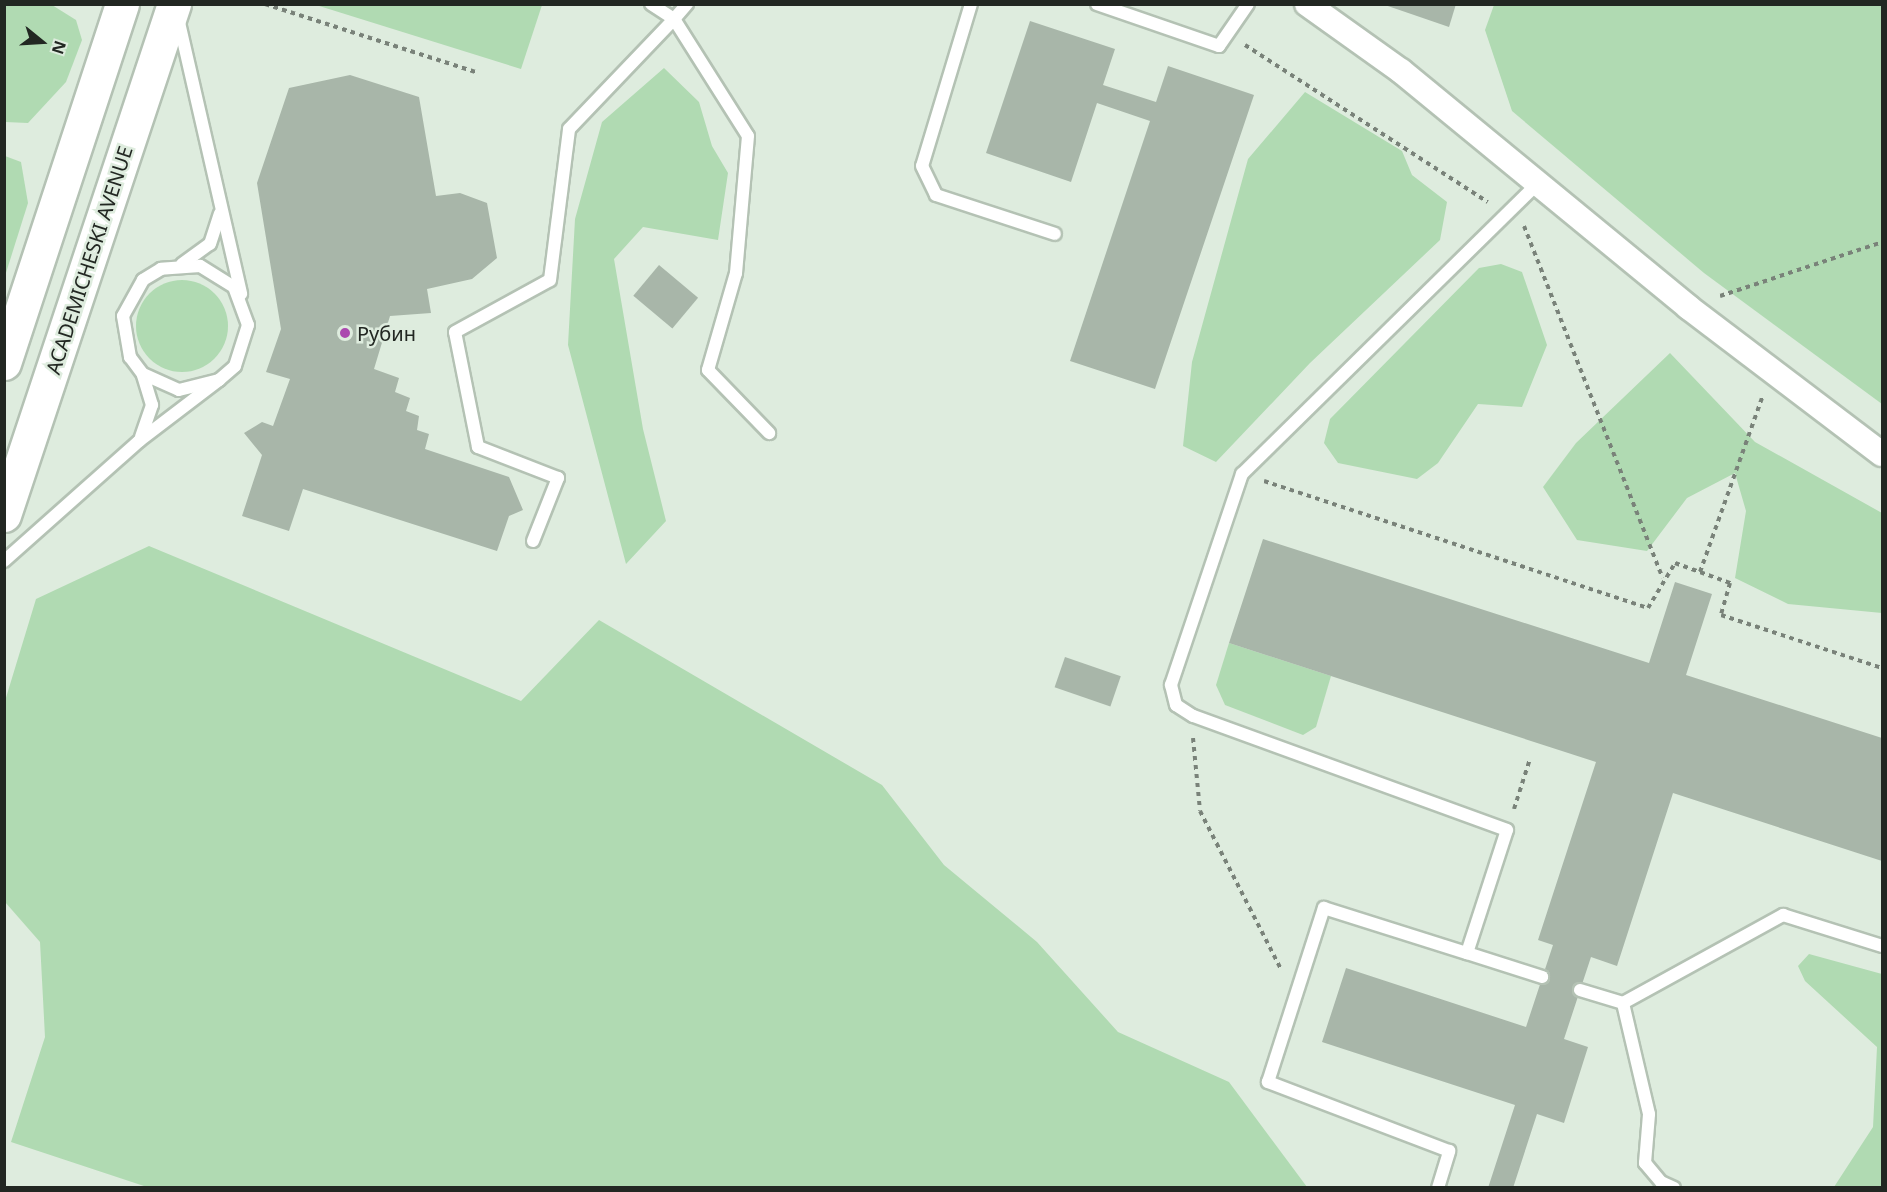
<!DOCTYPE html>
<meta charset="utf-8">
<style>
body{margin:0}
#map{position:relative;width:1887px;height:1192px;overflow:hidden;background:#deecde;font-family:"Noto Sans",sans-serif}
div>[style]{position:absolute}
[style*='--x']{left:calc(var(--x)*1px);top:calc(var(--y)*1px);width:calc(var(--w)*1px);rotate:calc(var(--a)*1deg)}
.green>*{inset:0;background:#b0dab2}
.round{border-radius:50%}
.building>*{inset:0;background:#a8b6a9;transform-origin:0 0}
.path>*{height:4px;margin-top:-2px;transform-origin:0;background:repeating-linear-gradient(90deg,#798279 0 4.5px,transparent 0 9px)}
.roads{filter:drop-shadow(2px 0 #b4c2b4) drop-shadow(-2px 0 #b4c2b4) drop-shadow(0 2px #b4c2b4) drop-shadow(0 -2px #b4c2b4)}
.lane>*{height:12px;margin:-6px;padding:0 6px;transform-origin:6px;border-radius:6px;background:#fff}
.street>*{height:24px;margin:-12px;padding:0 12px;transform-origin:12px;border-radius:12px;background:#fff}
.secondary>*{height:33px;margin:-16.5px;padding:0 16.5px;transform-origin:16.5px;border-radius:16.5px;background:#fff}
.dots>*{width:16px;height:16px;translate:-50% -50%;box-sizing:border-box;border:3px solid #deecde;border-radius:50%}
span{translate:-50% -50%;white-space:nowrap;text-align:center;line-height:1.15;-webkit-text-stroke:5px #deecde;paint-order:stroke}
.street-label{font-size:20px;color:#222722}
.poi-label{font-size:20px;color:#222722}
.left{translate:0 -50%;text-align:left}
.frame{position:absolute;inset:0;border:6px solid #222722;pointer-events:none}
.north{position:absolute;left:12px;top:12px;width:60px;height:60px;-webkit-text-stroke:4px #deecde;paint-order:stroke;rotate:108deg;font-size:16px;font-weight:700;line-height:24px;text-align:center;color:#222722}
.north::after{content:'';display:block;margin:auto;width:21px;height:27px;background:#222722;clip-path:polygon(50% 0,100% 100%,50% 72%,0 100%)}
</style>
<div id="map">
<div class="green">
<i style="clip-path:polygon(5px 4px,52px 5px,76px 20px,82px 40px,66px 82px,28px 123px,5px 122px)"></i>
<i style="clip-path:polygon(316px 5px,542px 5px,521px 69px)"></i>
<i style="clip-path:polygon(1494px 5px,1882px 5px,1882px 404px,1704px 273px,1512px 111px,1485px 30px)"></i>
<i style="clip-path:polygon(664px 68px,699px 102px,712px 146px,728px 173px,718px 240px,643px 227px,614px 259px,643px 429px,666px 521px,626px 564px,568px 345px,575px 219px,602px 122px)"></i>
<i style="clip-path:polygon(1305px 92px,1402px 151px,1412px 175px,1447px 202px,1440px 240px,1310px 363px,1216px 462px,1183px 446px,1192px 362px,1248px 159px)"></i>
<i style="clip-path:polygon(5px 156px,21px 162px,28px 203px,5px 276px)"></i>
<i style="clip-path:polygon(1501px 264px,1522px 272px,1547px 345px,1522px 407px,1478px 404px,1438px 463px,1417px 479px,1338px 463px,1324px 443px,1330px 419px,1479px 268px)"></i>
<i class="round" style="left:136px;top:280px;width:92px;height:92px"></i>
<i style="clip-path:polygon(1670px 353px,1755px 442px,1882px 513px,1882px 613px,1788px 604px,1735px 578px,1746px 511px,1735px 473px,1687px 498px,1647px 551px,1577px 540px,1543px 487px,1576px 443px)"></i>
<i style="clip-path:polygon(149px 546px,521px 701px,599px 620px,882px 785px,944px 865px,1037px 942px,1118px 1032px,1229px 1082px,1307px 1187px,150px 1188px,11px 1142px,45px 1037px,40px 942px,5px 902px,5px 701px,36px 599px)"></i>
<i style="clip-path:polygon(1229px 643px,1331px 676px,1316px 727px,1303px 735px,1225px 705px,1216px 685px)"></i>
<i style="clip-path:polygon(1809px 954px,1882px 974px,1882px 1187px,1834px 1187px,1873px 1127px,1877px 1047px,1805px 981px,1798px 966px)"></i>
</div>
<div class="building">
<i style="clip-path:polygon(1382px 4px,1456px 4px,1449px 27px)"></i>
<i style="clip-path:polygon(1030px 21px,1115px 49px,1103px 85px,1156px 102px,1168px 66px,1254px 95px,1155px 389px,1070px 361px,1150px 121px,1097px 103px,1071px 182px,986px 153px)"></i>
<i style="clip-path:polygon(350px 75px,419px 97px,436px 196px,460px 193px,487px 203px,497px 258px,472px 279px,427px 289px,431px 313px,390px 316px,374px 369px,399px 378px,395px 392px,410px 398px,406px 411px,419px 416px,417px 430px,429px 434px,425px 449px,509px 477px,523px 510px,509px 516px,497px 551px,303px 489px,289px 531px,242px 516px,262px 455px,244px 433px,262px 422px,273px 426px,290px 379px,266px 372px,281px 329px,257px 183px,289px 88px)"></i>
<i style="left:659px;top:265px;width:51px;height:40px;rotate:40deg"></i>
<i style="clip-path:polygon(1263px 539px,1649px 663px,1675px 582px,1712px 594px,1686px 675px,1882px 738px,1882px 861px,1673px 793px,1617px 966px,1591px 957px,1564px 1039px,1588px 1047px,1564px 1123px,1537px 1114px,1513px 1188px,1488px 1188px,1515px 1105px,1322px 1042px,1346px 968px,1526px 1027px,1553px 945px,1538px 940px,1596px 762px,1229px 643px)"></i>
<i style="left:1065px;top:657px;width:59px;height:32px;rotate:19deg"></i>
</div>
<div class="path">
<i style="--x:265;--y:4;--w:222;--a:17.9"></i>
<i style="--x:1245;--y:45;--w:289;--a:32.9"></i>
<i style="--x:1524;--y:226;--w:378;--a:68.5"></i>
<i style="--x:1720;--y:296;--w:171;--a:-18.4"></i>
<i style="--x:1264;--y:481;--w:404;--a:18.3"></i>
<i style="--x:1648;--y:608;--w:52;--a:-59"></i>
<i style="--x:1675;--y:563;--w:59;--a:20"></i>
<i style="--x:1730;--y:583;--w:33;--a:106"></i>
<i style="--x:1721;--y:615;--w:169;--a:18.2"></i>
<i style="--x:1700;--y:572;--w:185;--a:-70.4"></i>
<i style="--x:1193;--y:738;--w:73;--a:84.5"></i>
<i style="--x:1200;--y:811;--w:178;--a:62.9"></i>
<i style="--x:1514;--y:809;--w:52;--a:-72.3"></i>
</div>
<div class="roads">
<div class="lane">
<i style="--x:651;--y:4;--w:27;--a:33"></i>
<i style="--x:674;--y:19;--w:20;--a:-49"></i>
<i style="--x:971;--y:4;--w:169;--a:106.8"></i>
<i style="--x:922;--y:166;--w:32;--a:64"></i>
<i style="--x:936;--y:195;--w:125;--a:18.1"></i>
<i style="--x:1097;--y:4;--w:129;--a:19"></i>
<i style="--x:1219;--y:46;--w:51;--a:-55.4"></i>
<i style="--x:178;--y:18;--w:283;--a:77.1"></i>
<i style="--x:182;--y:264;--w:34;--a:-36"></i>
<i style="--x:210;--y:244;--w:32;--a:-72"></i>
<i style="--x:141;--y:437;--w:34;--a:-71"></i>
<i style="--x:152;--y:405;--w:31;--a:-107"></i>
<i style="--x:533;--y:541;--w:68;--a:-68.4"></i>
<i style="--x:558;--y:478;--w:86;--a:-158.8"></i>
<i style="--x:478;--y:447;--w:117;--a:-101.3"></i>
<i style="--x:455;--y:332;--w:108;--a:-28.7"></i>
<i style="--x:550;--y:280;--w:152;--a:-82.8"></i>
<i style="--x:569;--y:129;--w:152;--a:-46.3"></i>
<i style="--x:674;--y:19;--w:138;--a:57.7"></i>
<i style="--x:748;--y:136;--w:138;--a:95"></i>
<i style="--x:736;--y:273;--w:101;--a:106.1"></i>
<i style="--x:708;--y:370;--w:88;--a:45.9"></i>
<i style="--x:4;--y:561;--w:181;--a:-41.6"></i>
<i style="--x:139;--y:441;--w:101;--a:-37.3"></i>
<i style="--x:219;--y:380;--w:21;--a:-41"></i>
<i style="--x:235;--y:366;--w:43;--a:-72.4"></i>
<i style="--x:248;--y:325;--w:40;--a:-110.2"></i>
<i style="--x:234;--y:287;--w:40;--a:-148"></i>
<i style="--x:200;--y:266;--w:39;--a:176"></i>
<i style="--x:161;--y:269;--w:21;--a:149"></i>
<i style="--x:143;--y:280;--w:41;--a:119.1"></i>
<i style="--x:123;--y:316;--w:42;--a:80.3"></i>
<i style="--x:130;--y:357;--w:21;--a:53"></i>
<i style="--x:143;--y:374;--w:39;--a:24"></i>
<i style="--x:179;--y:390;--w:41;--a:-14"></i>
<i style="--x:1467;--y:953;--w:79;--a:17.7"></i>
<i style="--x:1580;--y:990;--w:45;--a:16.8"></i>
<i style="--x:1438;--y:1188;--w:39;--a:-73"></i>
<i style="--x:1449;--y:1151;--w:194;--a:-159.1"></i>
<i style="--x:1268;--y:1082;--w:183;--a:-72.2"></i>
<i style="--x:1324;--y:908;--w:150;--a:17.5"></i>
<i style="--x:1467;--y:953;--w:129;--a:-72"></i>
<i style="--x:1507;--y:830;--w:334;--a:-160"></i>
<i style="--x:1193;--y:716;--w:20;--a:-147"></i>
<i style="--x:1176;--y:705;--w:21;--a:-104"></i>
<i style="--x:1171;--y:685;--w:223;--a:-71.4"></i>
<i style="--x:1242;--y:474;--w:414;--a:-44.5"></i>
<i style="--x:1674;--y:1188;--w:14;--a:-155"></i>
<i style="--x:1661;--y:1182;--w:25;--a:-130"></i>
<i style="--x:1645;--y:1163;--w:49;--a:-85.3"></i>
<i style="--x:1649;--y:1114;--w:114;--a:-103.2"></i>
<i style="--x:1623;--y:1003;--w:183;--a:-28.8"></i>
<i style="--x:1783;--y:915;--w:104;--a:17.4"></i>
</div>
<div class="street">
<i style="--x:1307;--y:4;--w:115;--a:35.5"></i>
<i style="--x:1401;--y:71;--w:372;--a:39.4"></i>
<i style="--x:1688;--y:307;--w:243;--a:37.2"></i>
</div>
<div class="secondary">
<i style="--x:4;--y:363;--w:378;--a:-71.8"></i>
<i style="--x:4;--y:515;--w:539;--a:-71.6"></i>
</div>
</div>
<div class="dots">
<i style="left:345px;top:333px;background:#ab48af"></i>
</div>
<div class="street-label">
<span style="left:89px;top:260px;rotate:-72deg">ACADEMICHESKI AVENUE</span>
</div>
<div class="poi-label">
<span class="left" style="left:357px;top:333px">Рубин</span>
</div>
<div class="frame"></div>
<div class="north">N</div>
</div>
